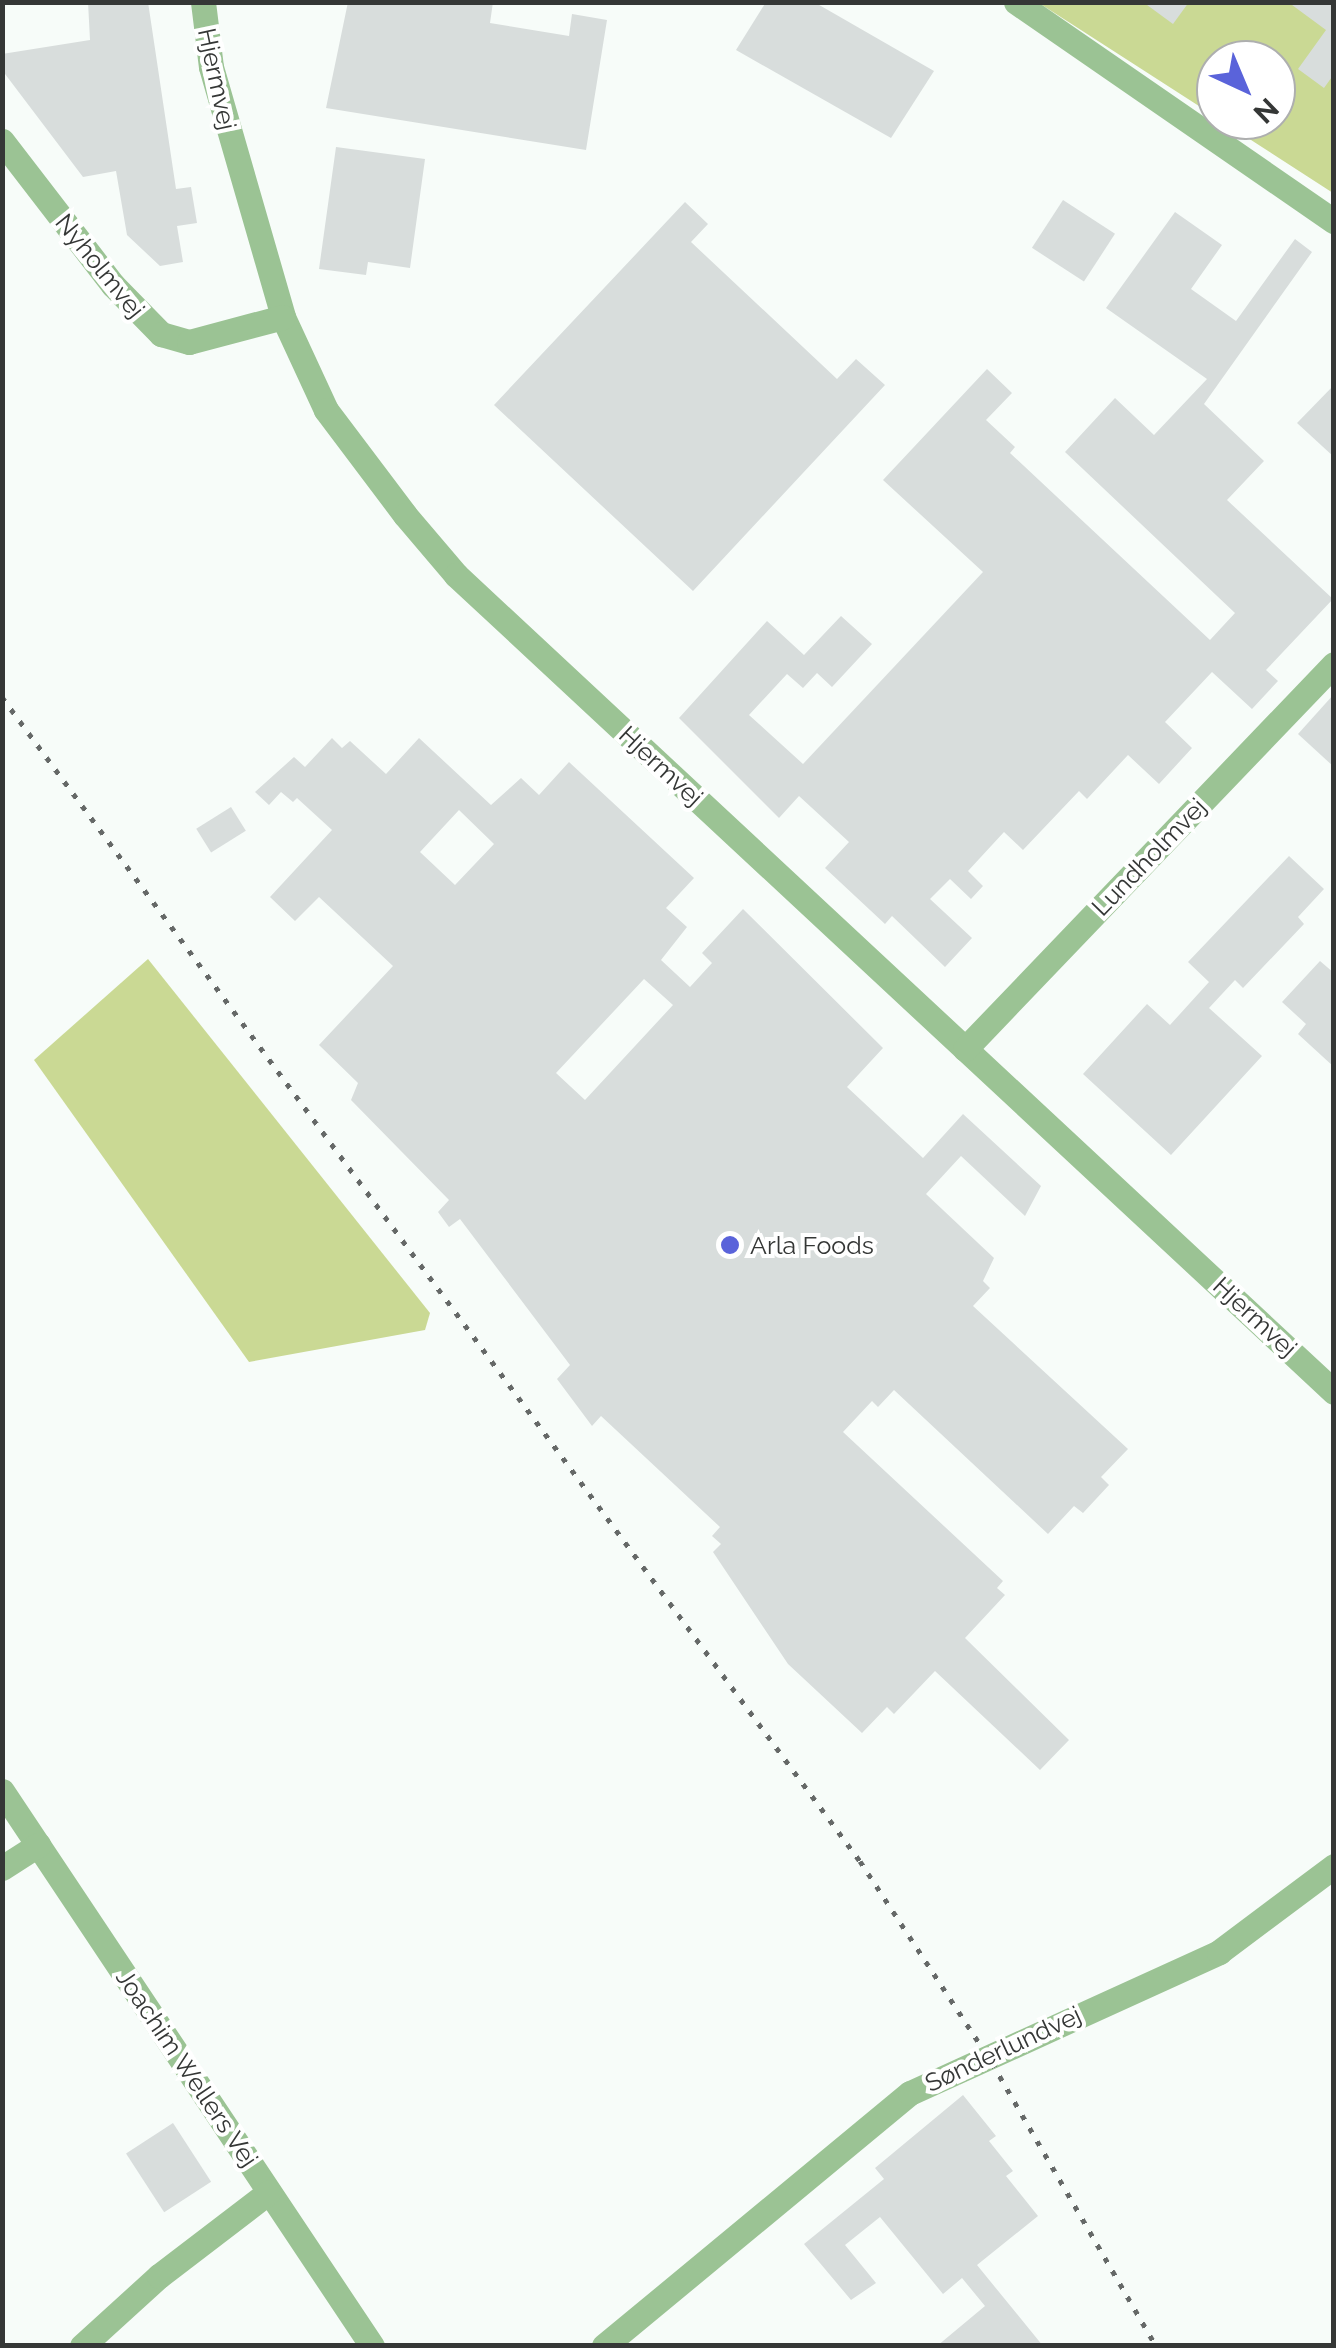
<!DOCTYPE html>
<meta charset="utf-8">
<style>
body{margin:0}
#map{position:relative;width:1336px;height:2348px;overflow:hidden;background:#f7fcf9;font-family:Raleway,sans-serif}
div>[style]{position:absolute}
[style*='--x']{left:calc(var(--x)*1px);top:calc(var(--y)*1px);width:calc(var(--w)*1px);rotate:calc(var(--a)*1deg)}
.green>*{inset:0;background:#cad994}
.building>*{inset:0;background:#d8dddc;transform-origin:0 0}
.minor>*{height:25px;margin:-12.5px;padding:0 12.5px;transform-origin:12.5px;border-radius:12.5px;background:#9bc394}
.rail>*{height:5px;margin-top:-2.5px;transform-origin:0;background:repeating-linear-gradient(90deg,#656867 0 5px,transparent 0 15px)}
.dots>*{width:28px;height:28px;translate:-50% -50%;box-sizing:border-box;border:5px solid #fff;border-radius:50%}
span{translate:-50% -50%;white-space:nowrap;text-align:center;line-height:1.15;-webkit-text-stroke:8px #fff;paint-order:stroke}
.street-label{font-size:25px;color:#353736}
.poi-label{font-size:25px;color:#353736}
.left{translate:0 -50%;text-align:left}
.frame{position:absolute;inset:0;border:5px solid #353736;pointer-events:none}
.north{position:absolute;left:1196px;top:40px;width:100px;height:100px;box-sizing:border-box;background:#fff;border:2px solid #aeafaf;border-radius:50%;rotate:136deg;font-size:28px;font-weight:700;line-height:40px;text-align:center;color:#353736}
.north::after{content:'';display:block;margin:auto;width:35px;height:45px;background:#5a63da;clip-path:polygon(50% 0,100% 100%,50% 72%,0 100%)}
</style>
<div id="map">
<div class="green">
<i style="clip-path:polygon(1039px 3px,1333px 3px,1333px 193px,1220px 120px,1276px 120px,1276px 60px,1216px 60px,1216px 117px)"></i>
<i style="clip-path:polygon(148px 959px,430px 1313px,425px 1330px,249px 1362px,34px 1060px)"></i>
</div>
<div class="building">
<i style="clip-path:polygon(88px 2px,148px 2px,176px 189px,191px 187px,197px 223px,177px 226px,183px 262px,160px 266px,127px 235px,116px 171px,83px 177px,2px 70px,2px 54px,90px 40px)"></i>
<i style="clip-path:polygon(348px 2px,493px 2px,490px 23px,569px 36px,572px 14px,607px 20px,586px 150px,326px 108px)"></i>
<i style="clip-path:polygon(766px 2px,814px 2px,934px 71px,891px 138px,736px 50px)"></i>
<i style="clip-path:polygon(1143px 2px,1189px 2px,1173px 24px)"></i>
<i style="clip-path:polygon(1288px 2px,1334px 2px,1334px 74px,1324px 88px,1298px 69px,1326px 30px)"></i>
<i style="clip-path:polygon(336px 147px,425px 159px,410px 268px,368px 262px,366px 275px,319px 269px)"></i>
<i style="left:1063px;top:200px;width:62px;height:57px;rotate:33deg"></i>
<i style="clip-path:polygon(685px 202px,708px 224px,691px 242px,837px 379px,856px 359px,885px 385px,693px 591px,494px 405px)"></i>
<i style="clip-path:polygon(1175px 212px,1222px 245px,1191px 289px,1236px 321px,1295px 239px,1312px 252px,1204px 404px,1264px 461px,1227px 500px,1333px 599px,1266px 670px,1278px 681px,1252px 709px,1212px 672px,1165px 722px,1192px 748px,1159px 784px,1128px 755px,1087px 799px,1079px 791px,1023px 850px,1004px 832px,968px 871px,983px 886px,971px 899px,950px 879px,930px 899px,972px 938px,945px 967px,892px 916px,885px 924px,825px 868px,849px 842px,799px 796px,779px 818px,679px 718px,767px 621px,804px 655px,841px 616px,872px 644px,832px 687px,817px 673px,803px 688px,787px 674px,749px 715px,803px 764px,983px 572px,883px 480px,987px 369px,1012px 393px,986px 420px,1015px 447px,1010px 453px,1210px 640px,1235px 613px,1065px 452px,1115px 398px,1154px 435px,1207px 379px,1106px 308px)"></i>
<i style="clip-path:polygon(1334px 385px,1334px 457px,1297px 423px)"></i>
<i style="clip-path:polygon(1334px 694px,1334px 767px,1298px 734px)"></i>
<i style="clip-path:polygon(evenodd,332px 738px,342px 748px,350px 741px,386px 774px,419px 738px,491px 805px,521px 778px,539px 795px,569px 762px,694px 878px,666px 908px,687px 927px,661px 960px,690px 987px,712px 963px,702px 953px,743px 909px,883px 1048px,847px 1087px,923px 1158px,963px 1114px,1041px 1186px,1025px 1216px,961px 1156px,926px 1194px,994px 1258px,983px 1281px,990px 1288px,973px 1306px,1128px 1449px,1101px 1477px,1109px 1485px,1083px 1513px,1074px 1506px,1048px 1534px,894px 1390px,878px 1407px,872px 1401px,843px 1432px,1003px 1581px,997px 1588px,1005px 1595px,965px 1638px,1069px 1740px,1040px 1770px,935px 1671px,894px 1714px,887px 1707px,862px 1733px,788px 1664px,713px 1552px,721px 1544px,712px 1536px,720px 1527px,601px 1416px,592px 1426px,557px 1379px,570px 1365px,460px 1219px,449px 1227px,438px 1212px,449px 1200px,351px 1100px,358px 1083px,319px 1045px,393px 966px,319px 897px,295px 921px,270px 897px,332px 830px,297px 798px,293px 802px,281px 792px,269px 805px,255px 792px,294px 757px,305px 767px,332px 738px,459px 810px,494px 844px,455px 885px,420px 852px,459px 810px,332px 738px,644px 979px,673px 1005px,585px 1100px,556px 1073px,644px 979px)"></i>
<i style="left:231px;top:807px;width:28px;height:41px;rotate:58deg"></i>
<i style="clip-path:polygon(1289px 856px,1324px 889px,1298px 917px,1304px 924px,1243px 988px,1235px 980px,1209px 1008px,1262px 1056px,1171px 1155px,1083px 1074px,1147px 1004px,1170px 1025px,1209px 982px,1188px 962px)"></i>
<i style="clip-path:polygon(1320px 961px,1334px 973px,1334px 1067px,1298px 1034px,1306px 1024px,1282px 1002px)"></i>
<i style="clip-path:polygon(963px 2095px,996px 2136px,989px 2141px,1013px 2171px,1006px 2176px,1038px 2216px,977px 2265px,1043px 2346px,937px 2346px,985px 2306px,962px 2278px,943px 2294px,880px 2217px,845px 2245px,876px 2283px,851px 2300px,804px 2244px,884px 2179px,875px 2168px)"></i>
<i style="left:173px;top:2123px;width:70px;height:56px;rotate:57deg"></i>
</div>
<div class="minor">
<i style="--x:203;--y:2;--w:65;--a:83"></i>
<i style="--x:211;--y:67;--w:260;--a:73.9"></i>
<i style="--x:283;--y:317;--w:102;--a:65.2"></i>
<i style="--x:326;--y:410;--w:131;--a:53"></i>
<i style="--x:405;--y:515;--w:79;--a:49.6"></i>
<i style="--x:456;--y:575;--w:1199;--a:42.94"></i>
<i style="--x:1016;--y:2;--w:386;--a:34.6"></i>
<i style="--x:2;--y:141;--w:182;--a:52.4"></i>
<i style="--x:113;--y:285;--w:69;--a:45.6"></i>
<i style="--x:161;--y:334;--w:29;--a:16"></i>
<i style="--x:189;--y:342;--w:97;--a:-14.9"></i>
<i style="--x:965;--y:1049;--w:533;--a:-46.22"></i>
<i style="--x:2;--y:1791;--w:667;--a:56.31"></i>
<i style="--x:2;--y:1868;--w:43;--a:-32.6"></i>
<i style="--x:82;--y:2346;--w:104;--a:-42.3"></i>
<i style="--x:159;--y:2276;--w:138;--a:-37.4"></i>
<i style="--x:604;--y:2346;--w:397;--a:-39.6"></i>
<i style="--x:910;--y:2093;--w:340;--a:-24.5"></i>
<i style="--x:1219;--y:1952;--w:144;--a:-36.8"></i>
</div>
<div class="rail">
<i style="--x:2;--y:697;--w:1446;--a:53.61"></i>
<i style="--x:860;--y:1861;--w:241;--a:56.8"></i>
<i style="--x:992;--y:2063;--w:327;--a:59.9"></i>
</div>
<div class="dots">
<i style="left:730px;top:1245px;background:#5a63da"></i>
</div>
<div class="street-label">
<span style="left:217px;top:79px;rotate:78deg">Hjermvej</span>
<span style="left:100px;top:266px;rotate:51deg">Nyholmvej</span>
<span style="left:661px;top:766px;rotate:43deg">Hjermvej</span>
<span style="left:1149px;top:857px;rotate:-46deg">Lundholmvej</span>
<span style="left:1255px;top:1317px;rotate:43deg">Hjermvej</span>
<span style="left:1003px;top:2049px;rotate:-25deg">Sønderlundvej</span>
<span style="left:187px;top:2068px;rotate:56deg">Joachim Wellers Vej</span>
</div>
<div class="poi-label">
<span class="left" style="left:750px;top:1245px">Arla Foods</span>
</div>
<div class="frame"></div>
<div class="north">N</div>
</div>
